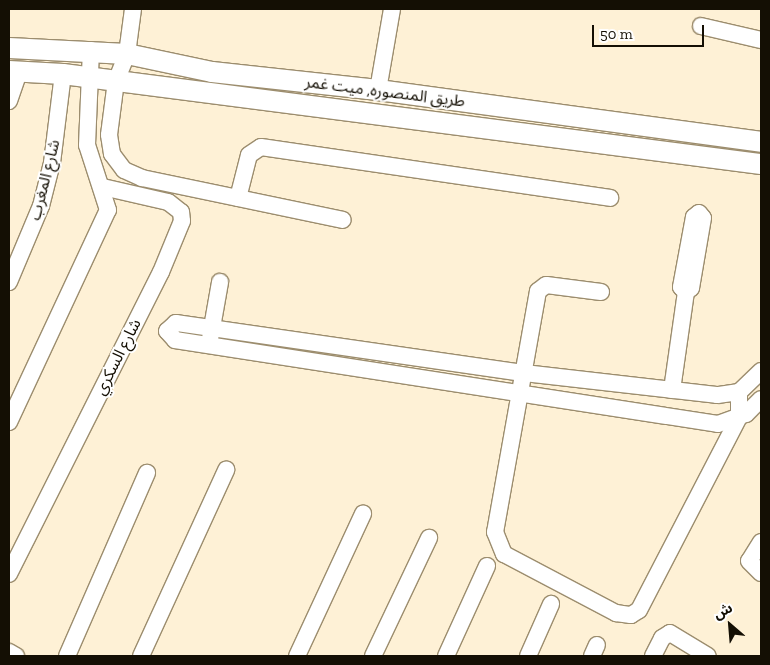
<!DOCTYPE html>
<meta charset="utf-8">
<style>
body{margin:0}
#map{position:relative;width:770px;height:665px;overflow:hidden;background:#fef1d6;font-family:"Zilla Slab","Noto Sans Arabic",serif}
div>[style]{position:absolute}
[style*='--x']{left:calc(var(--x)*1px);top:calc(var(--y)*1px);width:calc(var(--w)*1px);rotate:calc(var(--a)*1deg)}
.roads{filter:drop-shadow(1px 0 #9c8d6e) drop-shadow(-1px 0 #9c8d6e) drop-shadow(0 1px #9c8d6e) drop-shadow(0 -1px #9c8d6e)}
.minor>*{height:16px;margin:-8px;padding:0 8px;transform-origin:8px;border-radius:8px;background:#fff}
.major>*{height:20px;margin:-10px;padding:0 10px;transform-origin:10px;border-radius:10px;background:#fff}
span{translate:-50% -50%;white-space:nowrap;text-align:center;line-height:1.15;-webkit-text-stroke:4px #fff;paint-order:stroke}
.street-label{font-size:16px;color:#140f04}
.frame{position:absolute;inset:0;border:10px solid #140f04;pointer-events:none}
.north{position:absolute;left:705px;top:600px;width:50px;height:50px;-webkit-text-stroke:4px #fff;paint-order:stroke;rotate:333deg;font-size:14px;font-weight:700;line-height:20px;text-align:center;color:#140f04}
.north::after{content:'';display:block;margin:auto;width:18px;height:22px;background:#140f04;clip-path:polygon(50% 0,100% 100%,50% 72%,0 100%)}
.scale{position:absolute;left:592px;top:25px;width:112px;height:22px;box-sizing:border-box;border:2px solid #140f04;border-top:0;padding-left:6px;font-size:15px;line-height:18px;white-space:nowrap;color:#140f04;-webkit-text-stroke:4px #fff;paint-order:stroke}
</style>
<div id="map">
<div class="roads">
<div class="minor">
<i style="--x:133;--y:9;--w:45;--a:97.6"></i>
<i style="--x:127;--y:54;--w:29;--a:112"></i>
<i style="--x:116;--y:81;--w:54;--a:97.4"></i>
<i style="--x:109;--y:135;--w:19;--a:81"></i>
<i style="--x:112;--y:154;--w:20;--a:53"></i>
<i style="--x:124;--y:170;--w:20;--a:24"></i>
<i style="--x:142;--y:178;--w:205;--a:11.8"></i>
<i style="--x:701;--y:26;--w:62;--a:13.1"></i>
<i style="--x:378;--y:90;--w:82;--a:-80.2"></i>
<i style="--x:9;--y:101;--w:31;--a:-71"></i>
<i style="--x:238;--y:198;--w:44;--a:-75.7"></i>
<i style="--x:249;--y:155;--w:14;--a:-34"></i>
<i style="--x:261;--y:147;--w:353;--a:8.3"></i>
<i style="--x:699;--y:213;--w:6;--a:51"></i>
<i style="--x:703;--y:218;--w:71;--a:99.7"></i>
<i style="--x:691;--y:288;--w:6;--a:141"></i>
<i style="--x:686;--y:292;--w:7;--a:-135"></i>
<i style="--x:681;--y:287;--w:71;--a:-79.5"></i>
<i style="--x:694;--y:217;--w:6;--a:-39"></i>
<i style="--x:9;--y:282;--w:82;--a:-67.2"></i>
<i style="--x:41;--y:206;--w:44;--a:-75.7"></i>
<i style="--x:52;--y:163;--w:90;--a:-83"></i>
<i style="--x:601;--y:292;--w:55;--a:-172.7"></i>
<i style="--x:546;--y:285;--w:10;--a:143"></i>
<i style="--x:538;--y:291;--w:245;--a:100.1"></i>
<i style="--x:495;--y:532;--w:24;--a:68"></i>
<i style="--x:504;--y:554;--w:127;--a:27.8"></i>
<i style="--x:616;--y:613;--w:15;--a:8"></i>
<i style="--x:631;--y:615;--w:9;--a:-32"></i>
<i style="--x:639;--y:610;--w:217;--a:-62.6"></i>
<i style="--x:739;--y:417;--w:25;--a:-90"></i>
<i style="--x:210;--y:339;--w:58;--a:-80"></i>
<i style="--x:761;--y:371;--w:30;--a:136"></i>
<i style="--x:739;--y:392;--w:22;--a:172"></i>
<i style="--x:717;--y:395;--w:195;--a:-173.5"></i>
<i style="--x:523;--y:373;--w:351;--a:-171.8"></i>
<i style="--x:176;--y:323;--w:12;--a:138"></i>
<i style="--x:167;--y:331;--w:12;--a:48"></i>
<i style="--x:175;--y:340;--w:549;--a:8.79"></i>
<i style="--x:718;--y:424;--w:30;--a:-20"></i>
<i style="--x:746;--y:414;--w:21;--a:-45"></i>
<i style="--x:672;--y:390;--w:99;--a:-81.9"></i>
<i style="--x:9;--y:422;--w:234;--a:-65"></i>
<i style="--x:108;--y:210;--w:68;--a:-107.9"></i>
<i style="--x:87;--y:145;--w:95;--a:-87.6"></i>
<i style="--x:761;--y:542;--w:22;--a:122"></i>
<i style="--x:749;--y:561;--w:17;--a:45"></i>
<i style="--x:9;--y:574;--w:338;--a:-63.3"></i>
<i style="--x:161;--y:272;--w:55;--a:-67.6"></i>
<i style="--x:182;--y:221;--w:9;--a:-96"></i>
<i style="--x:181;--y:212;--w:16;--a:-142"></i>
<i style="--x:168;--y:202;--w:67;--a:-167"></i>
<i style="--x:9;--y:652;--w:8;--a:30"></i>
<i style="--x:67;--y:656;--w:200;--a:-66.4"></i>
<i style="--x:141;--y:656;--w:205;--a:-65.4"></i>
<i style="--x:297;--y:656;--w:157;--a:-65.1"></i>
<i style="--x:373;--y:656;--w:131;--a:-64.6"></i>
<i style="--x:446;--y:656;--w:99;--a:-65.5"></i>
<i style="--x:528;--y:656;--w:57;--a:-66.1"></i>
<i style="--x:592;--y:656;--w:12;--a:-66"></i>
<i style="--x:653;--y:656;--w:20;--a:-63"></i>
<i style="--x:662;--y:638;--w:9;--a:-32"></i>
<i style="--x:670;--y:633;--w:44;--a:31.2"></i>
</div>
<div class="major">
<i style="--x:9;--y:48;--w:118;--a:2.9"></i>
<i style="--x:127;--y:54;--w:87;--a:12"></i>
<i style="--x:212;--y:72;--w:167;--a:6.2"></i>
<i style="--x:378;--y:90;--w:387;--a:7.7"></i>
<i style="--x:9;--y:71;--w:54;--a:3.2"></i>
<i style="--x:63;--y:74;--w:704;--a:7.35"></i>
</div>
</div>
<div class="street-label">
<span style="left:385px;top:92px;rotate:7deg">طريق المنصوره, ميت غمر</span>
<span style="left:45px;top:180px;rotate:-76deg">شارع المغرب</span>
<span style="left:118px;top:357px;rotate:-63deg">شارع السكري</span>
</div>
<div class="frame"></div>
<div class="north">ش</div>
<div class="scale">50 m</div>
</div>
